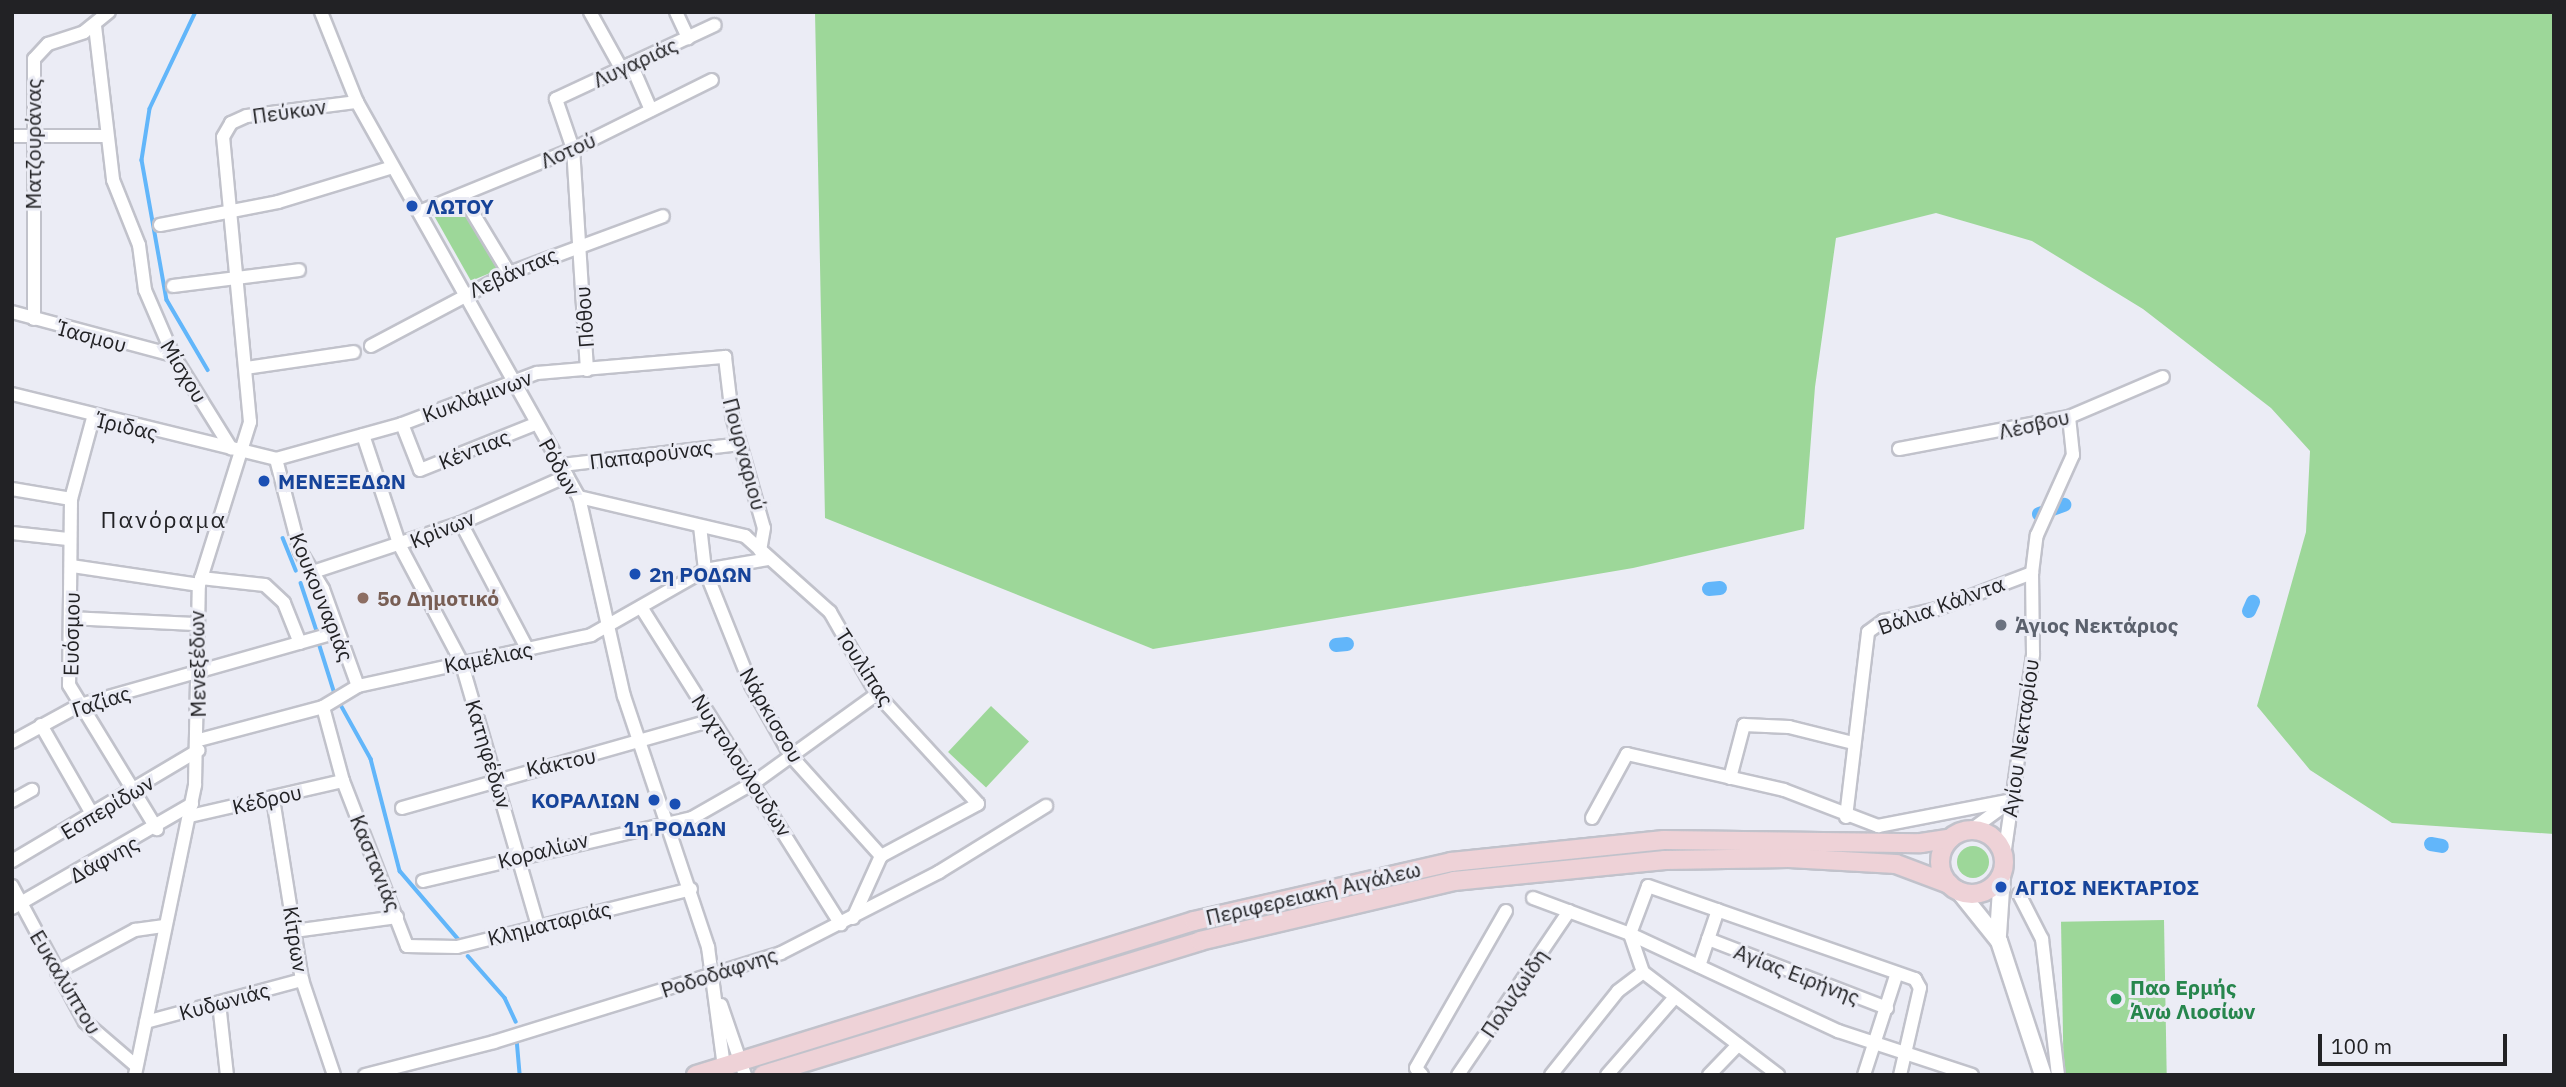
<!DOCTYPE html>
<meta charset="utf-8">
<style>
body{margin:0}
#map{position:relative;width:2566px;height:1087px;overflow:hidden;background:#ebecf5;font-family:"IBM Plex Sans",sans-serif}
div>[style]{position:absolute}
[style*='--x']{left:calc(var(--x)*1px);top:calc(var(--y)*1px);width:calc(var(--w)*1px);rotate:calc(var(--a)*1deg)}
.green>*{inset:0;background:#9dd799;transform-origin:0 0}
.round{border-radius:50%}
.stream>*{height:3.5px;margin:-1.75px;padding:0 1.75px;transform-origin:1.75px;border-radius:1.75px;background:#62b6fa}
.canal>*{height:14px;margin:-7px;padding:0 7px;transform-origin:7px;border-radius:7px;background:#62b6fa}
.roads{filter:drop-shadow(2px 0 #c1c2cb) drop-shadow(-2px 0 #c1c2cb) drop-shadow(0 2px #c1c2cb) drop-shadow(0 -2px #c1c2cb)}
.minor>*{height:12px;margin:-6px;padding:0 6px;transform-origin:6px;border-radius:6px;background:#fff}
.tertiary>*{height:16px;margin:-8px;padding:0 8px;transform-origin:8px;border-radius:8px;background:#fff}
.secondary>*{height:18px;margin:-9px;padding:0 9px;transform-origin:9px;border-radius:9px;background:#eed2d7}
.secondary>.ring{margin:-9px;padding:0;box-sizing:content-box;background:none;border:18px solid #eed2d7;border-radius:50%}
.dots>*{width:19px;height:19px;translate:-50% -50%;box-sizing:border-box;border:4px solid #ebecf5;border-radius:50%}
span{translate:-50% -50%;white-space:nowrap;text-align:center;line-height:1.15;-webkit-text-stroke:6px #ebecf5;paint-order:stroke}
.street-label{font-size:21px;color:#222225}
.transit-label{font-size:21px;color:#164399;font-weight:700}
.left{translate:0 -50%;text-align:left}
.right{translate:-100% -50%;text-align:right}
.education-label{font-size:21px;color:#785e54;font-weight:700}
.worship-label{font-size:21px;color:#5b616d;font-weight:700}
.leisure-label{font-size:21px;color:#27864d;font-weight:700}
.neighbourhood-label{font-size:23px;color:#222225;letter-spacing:2px}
.frame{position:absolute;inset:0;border:14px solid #222225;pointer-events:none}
.scale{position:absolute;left:2318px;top:1034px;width:189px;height:32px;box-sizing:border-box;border:4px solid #222225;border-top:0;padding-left:9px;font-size:21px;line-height:24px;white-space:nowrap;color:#222225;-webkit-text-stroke:5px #ebecf5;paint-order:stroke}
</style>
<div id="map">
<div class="green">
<i style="clip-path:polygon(815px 12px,2554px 12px,2554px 834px,2392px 823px,2310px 770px,2257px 706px,2306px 532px,2310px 451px,2271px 408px,2143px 309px,2032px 241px,1936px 213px,1836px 238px,1815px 387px,1804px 529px,1633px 568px,1153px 649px,825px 518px)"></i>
<i style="clip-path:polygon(461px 201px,502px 268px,471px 281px,432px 212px)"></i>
<i style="left:991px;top:706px;width:52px;height:63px;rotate:43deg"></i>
<i class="round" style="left:1957px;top:846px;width:32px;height:32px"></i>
<i style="left:2164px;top:920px;width:155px;height:103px;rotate:89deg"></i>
</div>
<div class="stream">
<i style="--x:196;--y:12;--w:107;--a:115.4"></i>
<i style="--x:150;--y:109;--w:52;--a:98.9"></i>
<i style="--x:142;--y:160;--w:142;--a:79.9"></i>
<i style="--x:167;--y:300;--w:81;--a:59.6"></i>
<i style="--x:283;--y:538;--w:35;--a:68"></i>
<i style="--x:301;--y:583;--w:51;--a:71.6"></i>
<i style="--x:319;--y:643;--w:53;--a:72.6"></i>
<i style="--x:341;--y:705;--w:62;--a:60.9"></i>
<i style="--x:371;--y:759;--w:116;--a:75.5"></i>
<i style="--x:400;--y:871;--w:92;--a:49.4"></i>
<i style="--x:468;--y:956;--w:56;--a:48.6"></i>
<i style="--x:505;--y:998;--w:26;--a:65"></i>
<i style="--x:517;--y:1039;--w:36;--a:85"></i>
</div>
<div class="canal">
<i style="--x:2039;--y:514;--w:27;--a:-20"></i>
<i style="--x:1709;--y:589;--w:11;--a:-5"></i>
<i style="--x:2249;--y:611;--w:10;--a:-66"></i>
<i style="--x:1336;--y:645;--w:11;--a:-5"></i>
<i style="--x:2431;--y:844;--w:11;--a:10"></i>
</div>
<div class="roads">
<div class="minor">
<i style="--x:321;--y:12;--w:97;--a:68.2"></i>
<i style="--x:357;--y:102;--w:453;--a:60.7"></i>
<i style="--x:579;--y:497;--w:204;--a:77.3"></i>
<i style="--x:624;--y:696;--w:265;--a:71.5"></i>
<i style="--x:708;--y:947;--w:128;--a:82.4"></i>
<i style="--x:590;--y:12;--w:64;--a:61"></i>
<i style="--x:676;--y:12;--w:29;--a:65"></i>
<i style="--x:95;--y:26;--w:155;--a:83.3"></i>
<i style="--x:113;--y:180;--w:70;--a:68.2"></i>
<i style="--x:139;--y:245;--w:45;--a:82.4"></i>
<i style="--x:145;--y:290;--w:71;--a:66.7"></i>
<i style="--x:173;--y:355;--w:110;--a:58.1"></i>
<i style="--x:631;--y:64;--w:50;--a:66.5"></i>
<i style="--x:12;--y:136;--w:92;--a:0"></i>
<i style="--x:462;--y:195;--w:91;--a:58.9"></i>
<i style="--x:419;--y:212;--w:166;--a:-22.2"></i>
<i style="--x:573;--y:149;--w:155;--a:-26.4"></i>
<i style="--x:160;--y:225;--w:120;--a:-11"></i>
<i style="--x:278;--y:202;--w:120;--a:-16.9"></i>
<i style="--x:173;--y:286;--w:127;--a:-7.2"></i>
<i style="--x:12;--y:312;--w:167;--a:15"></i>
<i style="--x:34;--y:319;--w:260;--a:-90"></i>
<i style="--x:34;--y:59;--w:21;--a:-47"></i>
<i style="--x:48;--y:44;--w:38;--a:-18"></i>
<i style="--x:84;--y:32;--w:32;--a:-39"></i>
<i style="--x:371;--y:346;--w:156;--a:-27.9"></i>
<i style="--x:509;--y:273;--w:164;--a:-20.3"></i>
<i style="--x:246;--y:368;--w:109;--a:-8.4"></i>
<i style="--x:587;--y:370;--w:221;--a:-93.6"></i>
<i style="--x:573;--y:149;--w:53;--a:-108.8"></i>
<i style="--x:556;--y:99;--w:175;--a:-25"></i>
<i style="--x:12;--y:394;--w:272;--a:13.8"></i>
<i style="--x:276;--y:459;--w:95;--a:75.4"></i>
<i style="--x:300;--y:551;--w:44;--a:58.8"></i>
<i style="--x:323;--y:589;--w:103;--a:70.2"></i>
<i style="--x:93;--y:418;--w:84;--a:105.2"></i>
<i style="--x:71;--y:499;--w:186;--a:90.6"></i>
<i style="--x:69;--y:685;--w:169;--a:58.6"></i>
<i style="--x:402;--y:424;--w:49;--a:68.6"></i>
<i style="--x:420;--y:470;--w:124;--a:-21.8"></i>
<i style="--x:363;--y:435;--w:117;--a:71.6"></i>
<i style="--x:400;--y:546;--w:130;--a:62.1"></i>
<i style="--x:461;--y:661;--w:273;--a:73.8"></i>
<i style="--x:1899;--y:449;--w:173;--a:-10.7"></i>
<i style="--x:2069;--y:417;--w:102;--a:-23.1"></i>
<i style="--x:276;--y:459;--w:131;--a:-15.5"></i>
<i style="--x:402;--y:424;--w:144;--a:-20.7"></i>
<i style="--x:537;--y:373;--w:189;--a:-4.9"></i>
<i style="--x:725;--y:357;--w:59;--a:83.2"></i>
<i style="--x:732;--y:416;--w:116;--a:74.1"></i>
<i style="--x:764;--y:528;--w:23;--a:100"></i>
<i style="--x:562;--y:465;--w:179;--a:-6.7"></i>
<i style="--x:12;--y:489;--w:60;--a:9.6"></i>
<i style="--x:579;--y:497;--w:171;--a:13.2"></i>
<i style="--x:745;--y:536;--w:114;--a:41.8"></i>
<i style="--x:830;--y:612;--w:95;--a:60.2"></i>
<i style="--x:877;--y:694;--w:149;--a:47.4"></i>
<i style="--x:978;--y:804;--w:110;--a:151.8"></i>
<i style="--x:461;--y:523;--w:144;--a:62.2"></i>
<i style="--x:700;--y:526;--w:44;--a:83.5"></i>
<i style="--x:705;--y:570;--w:124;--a:68.2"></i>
<i style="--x:751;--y:685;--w:81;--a:60.6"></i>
<i style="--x:791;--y:756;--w:135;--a:48"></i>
<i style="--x:12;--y:533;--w:56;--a:6.1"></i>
<i style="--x:72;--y:566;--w:128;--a:8.5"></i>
<i style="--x:313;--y:572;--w:156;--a:-18.3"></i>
<i style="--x:461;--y:523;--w:116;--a:-23.9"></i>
<i style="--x:201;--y:578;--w:64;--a:6.2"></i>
<i style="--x:265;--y:585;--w:26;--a:43"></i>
<i style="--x:284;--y:603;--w:43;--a:68.2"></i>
<i style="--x:641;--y:607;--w:375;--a:57.8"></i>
<i style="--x:70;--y:618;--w:124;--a:2.8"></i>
<i style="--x:323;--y:707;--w:77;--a:74.9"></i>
<i style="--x:343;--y:781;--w:177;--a:68.8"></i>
<i style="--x:407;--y:946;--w:50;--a:1.1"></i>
<i style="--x:457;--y:947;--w:241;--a:-13.9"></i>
<i style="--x:41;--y:725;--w:106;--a:60.1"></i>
<i style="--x:199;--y:740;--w:128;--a:-14.9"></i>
<i style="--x:323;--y:707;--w:41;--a:-31"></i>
<i style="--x:358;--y:686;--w:239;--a:-12.3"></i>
<i style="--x:591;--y:635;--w:131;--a:-29.7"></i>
<i style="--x:705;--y:570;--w:65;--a:-9.8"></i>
<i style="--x:12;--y:742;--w:77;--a:-28.6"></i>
<i style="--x:80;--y:705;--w:268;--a:-15.8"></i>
<i style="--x:1730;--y:778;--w:55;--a:-75.2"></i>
<i style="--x:1744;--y:725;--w:45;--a:2.5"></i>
<i style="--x:1789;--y:727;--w:66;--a:14"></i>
<i style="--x:273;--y:799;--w:183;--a:80.9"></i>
<i style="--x:302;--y:980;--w:100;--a:71.4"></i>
<i style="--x:12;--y:801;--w:23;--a:-29"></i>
<i style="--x:402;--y:808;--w:322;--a:-15.8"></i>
<i style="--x:190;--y:816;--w:157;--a:-12.9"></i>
<i style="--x:1846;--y:817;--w:186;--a:-83.2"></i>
<i style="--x:1868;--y:632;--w:19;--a:-36"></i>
<i style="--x:1883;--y:621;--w:55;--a:-12.5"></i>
<i style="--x:1937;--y:609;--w:102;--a:-20.8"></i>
<i style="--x:1592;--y:818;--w:73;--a:-61.3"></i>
<i style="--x:1627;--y:754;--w:161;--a:12.9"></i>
<i style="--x:1784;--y:790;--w:101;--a:21"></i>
<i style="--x:1878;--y:826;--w:136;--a:-11"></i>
<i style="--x:1971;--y:830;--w:51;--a:-36.2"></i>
<i style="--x:2004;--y:856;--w:204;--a:-81.8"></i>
<i style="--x:2033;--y:654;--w:81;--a:-90.7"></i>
<i style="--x:2032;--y:573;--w:38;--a:-83"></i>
<i style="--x:2037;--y:535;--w:88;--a:-65.8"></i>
<i style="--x:2073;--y:455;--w:38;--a:-96"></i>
<i style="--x:12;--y:861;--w:217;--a:-30.7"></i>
<i style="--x:423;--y:881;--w:276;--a:-13.2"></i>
<i style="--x:692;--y:818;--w:73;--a:-29.7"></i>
<i style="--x:755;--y:782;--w:150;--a:-35.8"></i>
<i style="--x:12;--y:886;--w:154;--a:61.8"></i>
<i style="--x:85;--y:1022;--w:66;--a:40.7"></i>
<i style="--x:2019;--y:894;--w:51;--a:62.9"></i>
<i style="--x:2042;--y:939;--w:137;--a:83.3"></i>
<i style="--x:1533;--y:898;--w:103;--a:20.4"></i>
<i style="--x:1630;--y:934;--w:230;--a:25"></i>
<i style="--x:1838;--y:1031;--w:141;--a:18.2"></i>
<i style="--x:12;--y:908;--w:208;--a:-30"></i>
<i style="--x:853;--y:918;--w:68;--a:-65.7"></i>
<i style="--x:294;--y:931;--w:104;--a:-7.7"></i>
<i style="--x:1630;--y:934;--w:51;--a:-69.4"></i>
<i style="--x:1648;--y:886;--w:283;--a:19.2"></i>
<i style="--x:1915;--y:979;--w:10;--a:61"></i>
<i style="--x:1920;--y:988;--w:89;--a:102.9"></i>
<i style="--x:1630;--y:934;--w:40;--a:71.1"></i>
<i style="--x:1643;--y:972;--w:170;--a:37.3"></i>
<i style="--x:1708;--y:939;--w:192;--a:21.1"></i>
<i style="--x:1699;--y:966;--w:59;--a:-71.3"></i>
<i style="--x:57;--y:972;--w:89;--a:-28.3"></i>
<i style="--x:135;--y:930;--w:28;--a:-8"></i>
<i style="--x:219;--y:1003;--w:72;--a:83.7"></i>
<i style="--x:721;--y:1005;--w:74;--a:71.1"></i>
<i style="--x:146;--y:1022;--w:162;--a:-15.1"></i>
<i style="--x:135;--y:1075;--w:296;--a:-78.3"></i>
<i style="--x:195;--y:785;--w:200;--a:-88.9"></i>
<i style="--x:199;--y:585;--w:171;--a:-72.6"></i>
<i style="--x:250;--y:422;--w:286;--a:-95.4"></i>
<i style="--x:223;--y:137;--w:16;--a:-60"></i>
<i style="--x:231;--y:123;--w:17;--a:-24"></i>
<i style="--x:247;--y:116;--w:111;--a:-7.3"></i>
<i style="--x:365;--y:1075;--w:133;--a:-14.3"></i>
<i style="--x:494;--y:1042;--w:300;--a:-17.2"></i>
<i style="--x:781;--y:953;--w:178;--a:-27.1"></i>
<i style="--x:939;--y:872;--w:126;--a:-31.7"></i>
<i style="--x:1422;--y:1075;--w:9;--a:-131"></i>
<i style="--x:1416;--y:1068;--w:181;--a:-60.2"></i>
<i style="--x:1458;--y:1075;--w:198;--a:-55.9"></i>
<i style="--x:1551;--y:1075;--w:107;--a:-51.4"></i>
<i style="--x:1618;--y:991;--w:31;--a:-37"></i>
<i style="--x:1607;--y:1075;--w:103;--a:-48.9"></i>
<i style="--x:1709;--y:1075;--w:42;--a:-46"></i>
<i style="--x:1864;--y:1075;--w:107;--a:-72.1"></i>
</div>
<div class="tertiary">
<i style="--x:1958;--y:890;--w:65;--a:51.2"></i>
<i style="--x:1999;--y:941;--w:141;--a:71.8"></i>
<i style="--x:1998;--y:935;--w:61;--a:-86.2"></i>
</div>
<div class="secondary">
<i class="ring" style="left:1940px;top:830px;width:46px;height:46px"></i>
<i style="--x:696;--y:1075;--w:521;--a:-17.18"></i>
<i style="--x:1194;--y:921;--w:264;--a:-12.9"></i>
<i style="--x:1451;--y:862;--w:214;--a:-5.9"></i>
<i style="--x:1664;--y:840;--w:257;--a:0.7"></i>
<i style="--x:1921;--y:843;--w:30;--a:-9"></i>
<i style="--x:763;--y:1075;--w:457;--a:-17"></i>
<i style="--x:1200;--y:941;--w:261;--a:-13.3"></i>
<i style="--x:1454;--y:881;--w:212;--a:-5.7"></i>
<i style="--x:1665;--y:860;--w:124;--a:-0.9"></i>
<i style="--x:1789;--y:858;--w:107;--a:3.2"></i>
<i style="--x:1896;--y:864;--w:57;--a:20.7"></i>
</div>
</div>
<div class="dots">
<i style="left:412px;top:206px;background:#1a4fb4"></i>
<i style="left:264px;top:481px;background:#1a4fb4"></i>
<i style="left:635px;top:574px;background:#1a4fb4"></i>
<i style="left:363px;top:598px;background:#8d6e63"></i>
<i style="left:2001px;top:625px;background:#6b7280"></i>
<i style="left:654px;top:800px;background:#1a4fb4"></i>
<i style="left:675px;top:804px;background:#1a4fb4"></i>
<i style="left:2001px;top:887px;background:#1a4fb4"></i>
<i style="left:2116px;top:999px;background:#2e9e5b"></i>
</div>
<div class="street-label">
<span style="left:635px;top:62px;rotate:-25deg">Λυγαριάς</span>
<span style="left:289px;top:111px;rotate:-8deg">Πεύκων</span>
<span style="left:33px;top:144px;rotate:-90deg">Ματζουράνας</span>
<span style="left:568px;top:150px;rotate:-24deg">Λοτού</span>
<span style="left:513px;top:272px;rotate:-24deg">Λεβάντας</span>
<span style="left:584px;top:317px;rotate:-94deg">Πόθου</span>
<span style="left:92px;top:336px;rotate:15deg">Ίασμου</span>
<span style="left:184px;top:371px;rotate:59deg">Μίσχου</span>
<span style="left:477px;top:396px;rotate:-20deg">Κυκλάμινων</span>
<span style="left:2034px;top:424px;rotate:-13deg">Λέσβου</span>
<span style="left:127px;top:426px;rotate:13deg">Ίριδας</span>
<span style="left:474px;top:449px;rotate:-22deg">Κέντιας</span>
<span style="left:651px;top:454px;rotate:-7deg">Παπαρούνας</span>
<span style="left:745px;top:454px;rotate:75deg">Πουρναριού</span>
<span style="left:560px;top:467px;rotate:61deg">Ρόδων</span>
<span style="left:442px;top:529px;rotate:-22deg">Κρίνων</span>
<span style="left:322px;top:597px;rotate:68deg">Κουκουναριάς</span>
<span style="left:1941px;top:605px;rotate:-20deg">Βάλια Κάλντα</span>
<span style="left:71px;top:634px;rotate:-89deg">Ευόσμου</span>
<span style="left:488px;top:657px;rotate:-11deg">Καμέλιας</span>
<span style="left:197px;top:664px;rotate:-91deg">Μενεξέδων</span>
<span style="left:865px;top:667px;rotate:57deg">Τουλίπας</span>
<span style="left:101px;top:701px;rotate:-18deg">Γαζίας</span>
<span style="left:772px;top:715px;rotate:60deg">Νάρκισσου</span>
<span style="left:2020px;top:738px;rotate:-82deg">Αγίου Νεκταρίου</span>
<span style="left:489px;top:754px;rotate:73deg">Κατηφέδων</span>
<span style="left:561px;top:762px;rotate:-12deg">Κάκτου</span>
<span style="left:742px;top:765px;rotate:57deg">Νυχτολούλουδων</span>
<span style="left:267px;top:799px;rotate:-13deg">Κέδρου</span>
<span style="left:107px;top:807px;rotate:-31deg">Εσπερίδων</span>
<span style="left:543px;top:850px;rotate:-14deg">Κοραλίων</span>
<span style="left:104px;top:859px;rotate:-29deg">Δάφνης</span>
<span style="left:376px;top:863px;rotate:68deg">Καστανιάς</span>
<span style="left:1313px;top:893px;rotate:-13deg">Περιφερειακή Αιγάλεω</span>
<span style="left:549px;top:923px;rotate:-14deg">Κληματαριάς</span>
<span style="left:296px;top:939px;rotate:81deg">Κίτρων</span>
<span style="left:719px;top:972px;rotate:-18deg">Ροδοδάφνης</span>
<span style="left:1797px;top:974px;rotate:21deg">Αγίας Ειρήνης</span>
<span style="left:66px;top:982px;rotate:59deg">Ευκαλύπτου</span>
<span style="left:1514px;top:993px;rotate:-56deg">Πολυζωίδη</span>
<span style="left:224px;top:1001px;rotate:-15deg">Κυδωνιάς</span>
</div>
<div class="transit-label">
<span class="left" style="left:426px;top:206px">ΛΩΤΟΥ</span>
<span class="left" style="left:278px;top:481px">ΜΕΝΕΞΕΔΩΝ</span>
<span class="left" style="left:649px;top:574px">2η ΡΟΔΩΝ</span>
<span class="right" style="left:640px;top:800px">ΚΟΡΑΛΙΩΝ</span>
<span style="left:675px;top:828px">1η ΡΟΔΩΝ</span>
<span class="left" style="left:2015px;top:887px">ΑΓΙΟΣ ΝΕΚΤΑΡΙΟΣ</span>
</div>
<div class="education-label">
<span class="left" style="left:377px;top:598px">5ο Δημοτικό</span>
</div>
<div class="worship-label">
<span class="left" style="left:2015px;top:625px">Άγιος Νεκτάριος</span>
</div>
<div class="leisure-label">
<span class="left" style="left:2130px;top:999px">Παο Ερμής<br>Άνω Λιοσίων</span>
</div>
<div class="neighbourhood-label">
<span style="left:164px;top:519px">Πανόραμα</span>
</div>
<div class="frame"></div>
<div class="scale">100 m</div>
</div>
